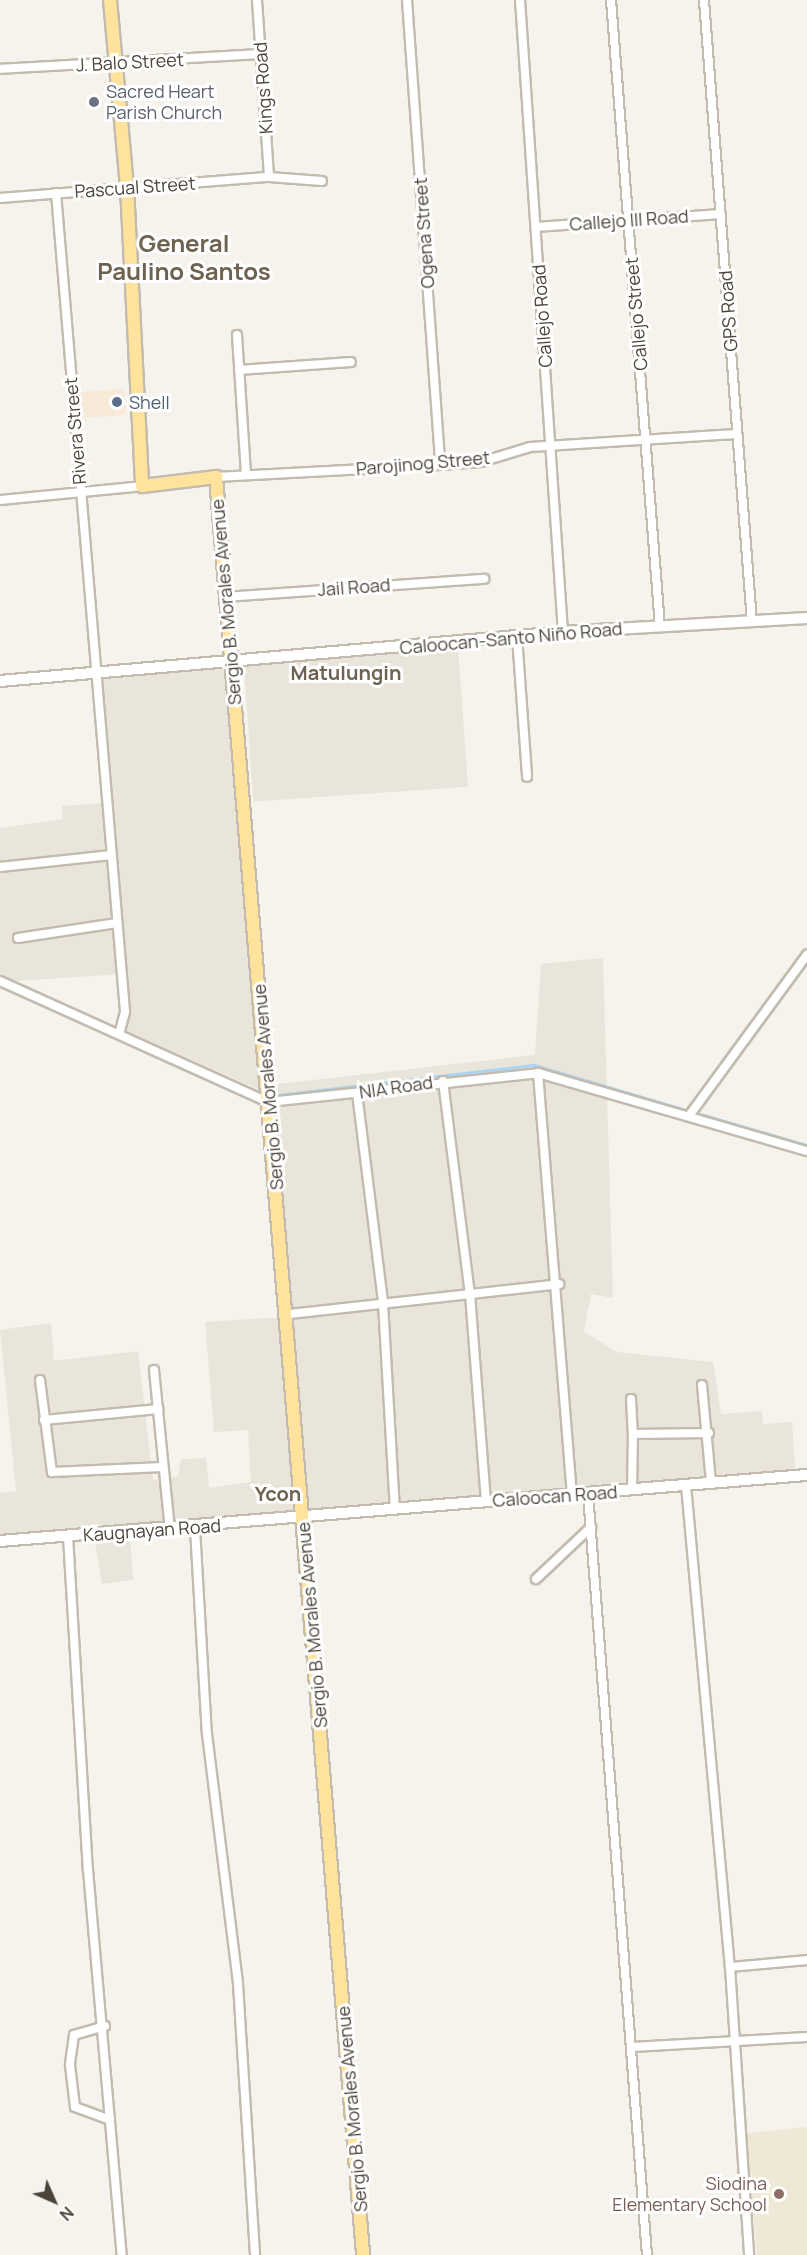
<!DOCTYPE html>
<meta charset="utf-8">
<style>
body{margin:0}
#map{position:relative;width:807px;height:2255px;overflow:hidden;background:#f6f3ec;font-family:Manrope,sans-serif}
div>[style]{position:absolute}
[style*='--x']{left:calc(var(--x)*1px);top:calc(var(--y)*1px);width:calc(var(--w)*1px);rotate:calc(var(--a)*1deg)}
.residential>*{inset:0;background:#eae5da;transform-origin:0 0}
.commercial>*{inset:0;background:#f7ead8;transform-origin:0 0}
.education>*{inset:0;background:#efe8d6}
.stream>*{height:3px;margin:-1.5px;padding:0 1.5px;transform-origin:1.5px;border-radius:1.5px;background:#a9d4f2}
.roads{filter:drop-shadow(2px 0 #c2bbae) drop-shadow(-2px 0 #c2bbae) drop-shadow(0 2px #c2bbae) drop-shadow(0 -2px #c2bbae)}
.minor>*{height:8px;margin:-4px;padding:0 4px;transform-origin:4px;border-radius:4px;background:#fff}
.tertiary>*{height:10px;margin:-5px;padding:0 5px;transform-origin:5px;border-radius:5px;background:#fff}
.primary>*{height:12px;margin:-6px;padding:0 6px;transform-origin:6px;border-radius:6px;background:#ffe39c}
.dots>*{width:16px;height:16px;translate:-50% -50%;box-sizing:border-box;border:3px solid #fff;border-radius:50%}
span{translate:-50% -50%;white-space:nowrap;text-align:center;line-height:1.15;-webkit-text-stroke:6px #fff;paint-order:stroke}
.street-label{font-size:18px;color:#4b4439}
.worship-label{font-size:18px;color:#5b616d}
.left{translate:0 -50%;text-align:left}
.service-label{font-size:18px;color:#4e5e75}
.education-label{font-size:18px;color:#785e54}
.right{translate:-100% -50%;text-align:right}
.neighbourhood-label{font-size:20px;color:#6e6250;font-weight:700}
.district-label{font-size:24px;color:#6e6250;font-weight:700}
.north{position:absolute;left:24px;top:2171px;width:60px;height:60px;-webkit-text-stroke:4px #fff;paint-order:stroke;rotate:135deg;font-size:16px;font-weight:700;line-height:24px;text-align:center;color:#4b4439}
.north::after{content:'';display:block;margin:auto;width:21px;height:27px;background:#4b4439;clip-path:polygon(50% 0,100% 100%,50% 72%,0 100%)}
</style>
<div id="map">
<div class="residential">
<i style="left:458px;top:645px;width:142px;height:215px;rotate:86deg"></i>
<i style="clip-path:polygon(225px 665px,260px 1090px,127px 1031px,123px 974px,17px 981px,0 976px,0 828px,63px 819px,62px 806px,106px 803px,94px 677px)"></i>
<i style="clip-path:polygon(603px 958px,613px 1298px,591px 1294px,584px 1332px,617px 1352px,713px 1362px,721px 1414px,762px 1411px,763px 1424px,792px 1422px,796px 1482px,130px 1534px,133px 1580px,102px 1584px,94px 1536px,0 1541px,0 1493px,16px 1491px,0 1330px,51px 1323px,54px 1361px,138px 1351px,153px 1480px,178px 1476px,181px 1459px,206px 1458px,209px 1488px,251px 1482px,248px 1430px,214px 1432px,205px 1322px,284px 1317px,269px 1085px,535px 1055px,541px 964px)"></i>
</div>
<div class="commercial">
<i style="left:124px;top:389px;width:26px;height:48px;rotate:86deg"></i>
</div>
<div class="education">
<i style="clip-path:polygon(807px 2127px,807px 2255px,757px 2255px,746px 2133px)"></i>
</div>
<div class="stream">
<i style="--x:277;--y:1095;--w:259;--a:-6.7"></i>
<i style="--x:534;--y:1065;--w:159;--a:16.5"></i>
<i style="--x:700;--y:1114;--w:111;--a:16.2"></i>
</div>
<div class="roads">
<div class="minor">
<i style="--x:257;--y:0;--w:177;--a:86.1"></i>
<i style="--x:407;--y:0;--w:466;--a:85.9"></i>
<i style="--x:520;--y:0;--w:633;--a:86.11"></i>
<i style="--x:611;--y:0;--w:629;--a:85.53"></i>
<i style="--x:704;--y:0;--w:624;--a:85.59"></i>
<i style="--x:0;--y:69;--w:261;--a:-3.3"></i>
<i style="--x:56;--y:193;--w:822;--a:85.18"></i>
<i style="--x:125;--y:1012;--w:23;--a:105"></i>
<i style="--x:0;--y:198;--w:270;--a:-4.5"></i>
<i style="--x:269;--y:177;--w:53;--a:4.3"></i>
<i style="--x:536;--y:227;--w:185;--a:-4"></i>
<i style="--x:237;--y:335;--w:139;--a:86.3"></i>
<i style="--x:239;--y:370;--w:112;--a:-4.1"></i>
<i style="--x:216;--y:477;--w:224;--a:-3.1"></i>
<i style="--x:440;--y:465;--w:41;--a:-4.2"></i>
<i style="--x:481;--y:462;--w:51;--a:-17"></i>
<i style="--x:530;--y:447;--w:207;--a:-3.6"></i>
<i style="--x:0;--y:500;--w:143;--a:-5.6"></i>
<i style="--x:225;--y:597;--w:260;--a:-4"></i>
<i style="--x:517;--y:636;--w:141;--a:85.9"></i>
<i style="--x:0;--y:867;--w:112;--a:-6.2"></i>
<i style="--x:18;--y:938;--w:100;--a:-8.6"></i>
<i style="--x:0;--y:981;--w:294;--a:24.3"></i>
<i style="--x:268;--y:1102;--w:272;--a:-6.1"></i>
<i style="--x:538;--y:1073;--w:280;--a:16.2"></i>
<i style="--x:538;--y:1073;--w:422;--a:85.4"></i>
<i style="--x:443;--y:1081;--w:215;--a:82.8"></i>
<i style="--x:470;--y:1294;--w:208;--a:85.6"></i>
<i style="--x:357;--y:1093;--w:212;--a:82.9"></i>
<i style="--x:383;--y:1303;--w:206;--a:86.7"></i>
<i style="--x:689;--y:1116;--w:200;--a:-53.8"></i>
<i style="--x:289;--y:1314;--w:272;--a:-6.3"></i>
<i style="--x:154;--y:1370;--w:160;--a:84.3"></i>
<i style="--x:40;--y:1380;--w:93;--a:82.6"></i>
<i style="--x:52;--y:1472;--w:111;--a:-2.6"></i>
<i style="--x:702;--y:1385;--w:97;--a:84.7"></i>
<i style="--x:631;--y:1399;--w:35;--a:87"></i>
<i style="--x:44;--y:1420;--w:115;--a:-5.5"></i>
<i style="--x:686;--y:1485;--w:484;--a:84.8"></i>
<i style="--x:730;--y:1967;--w:289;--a:86.2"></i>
<i style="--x:632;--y:1490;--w:56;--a:-89"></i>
<i style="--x:633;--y:1434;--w:76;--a:-0.8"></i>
<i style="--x:588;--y:1494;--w:763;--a:85.57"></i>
<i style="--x:195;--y:1528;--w:206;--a:86.7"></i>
<i style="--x:207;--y:1734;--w:252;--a:82.9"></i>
<i style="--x:238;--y:1984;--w:272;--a:86.4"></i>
<i style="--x:68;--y:1536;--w:335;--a:86.6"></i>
<i style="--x:88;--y:1870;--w:386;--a:85"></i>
<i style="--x:536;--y:1579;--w:76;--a:-43.4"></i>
<i style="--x:730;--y:1967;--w:77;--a:-5.2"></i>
<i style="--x:105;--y:2026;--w:32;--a:164"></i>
<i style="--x:74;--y:2035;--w:30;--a:98"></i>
<i style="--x:70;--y:2065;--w:42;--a:83.2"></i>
<i style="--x:75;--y:2107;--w:37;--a:20"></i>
<i style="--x:632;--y:2047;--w:175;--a:-3.3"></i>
</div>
<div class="tertiary">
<i style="--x:0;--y:681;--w:565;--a:-4.97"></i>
<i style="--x:563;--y:632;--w:244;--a:-3.3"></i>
<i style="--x:0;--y:1541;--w:810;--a:-4.68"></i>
</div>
<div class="primary">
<i style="--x:110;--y:0;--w:188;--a:84.8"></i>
<i style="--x:127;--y:187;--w:299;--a:87.1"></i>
<i style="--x:142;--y:486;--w:75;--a:-6.9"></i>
<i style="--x:216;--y:477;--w:1784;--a:85.27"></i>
</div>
</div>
<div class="dots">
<i style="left:94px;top:102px;background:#6b7280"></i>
<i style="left:117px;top:402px;background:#5c6f8a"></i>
<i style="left:779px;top:2194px;background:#8d6e63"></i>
</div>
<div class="street-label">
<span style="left:130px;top:62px;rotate:-3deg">J. Balo Street</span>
<span style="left:263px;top:88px;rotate:-94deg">Kings Road</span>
<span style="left:135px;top:187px;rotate:-4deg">Pascual Street</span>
<span style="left:629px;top:220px;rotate:-4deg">Callejo III Road</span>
<span style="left:424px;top:233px;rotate:-94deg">Ogena Street</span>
<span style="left:728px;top:311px;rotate:-94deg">GPS Road</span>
<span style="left:636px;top:314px;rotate:-95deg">Callejo Street</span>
<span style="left:542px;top:316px;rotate:-94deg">Callejo Road</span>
<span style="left:75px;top:431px;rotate:-95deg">Rivera Street</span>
<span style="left:423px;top:463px;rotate:-5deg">Parojinog Street</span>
<span style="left:354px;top:587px;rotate:-4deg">Jail Road</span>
<span style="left:226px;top:602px;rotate:-95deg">Sergio B. Morales Avenue</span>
<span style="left:511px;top:638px;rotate:-5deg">Caloocan-Santo Niño Road</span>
<span style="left:268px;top:1087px;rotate:-95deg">Sergio B. Morales Avenue</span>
<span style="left:396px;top:1087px;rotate:-8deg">NIA Road</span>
<span style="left:555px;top:1496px;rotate:-4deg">Caloocan Road</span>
<span style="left:152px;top:1530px;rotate:-4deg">Kaugnayan Road</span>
<span style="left:312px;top:1625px;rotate:-95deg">Sergio B. Morales Avenue</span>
<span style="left:352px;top:2109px;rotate:-95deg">Sergio B. Morales Avenue</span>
</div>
<div class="worship-label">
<span class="left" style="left:106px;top:102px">Sacred Heart<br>Parish Church</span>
</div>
<div class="service-label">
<span class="left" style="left:129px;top:402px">Shell</span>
</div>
<div class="education-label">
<span class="right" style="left:767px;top:2194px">Siodina<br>Elementary School</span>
</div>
<div class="neighbourhood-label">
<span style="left:346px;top:672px">Matulungin</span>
<span style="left:278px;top:1493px">Ycon</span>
</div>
<div class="district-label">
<span style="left:184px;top:257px">General<br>Paulino Santos</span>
</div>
<div class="north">N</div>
</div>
